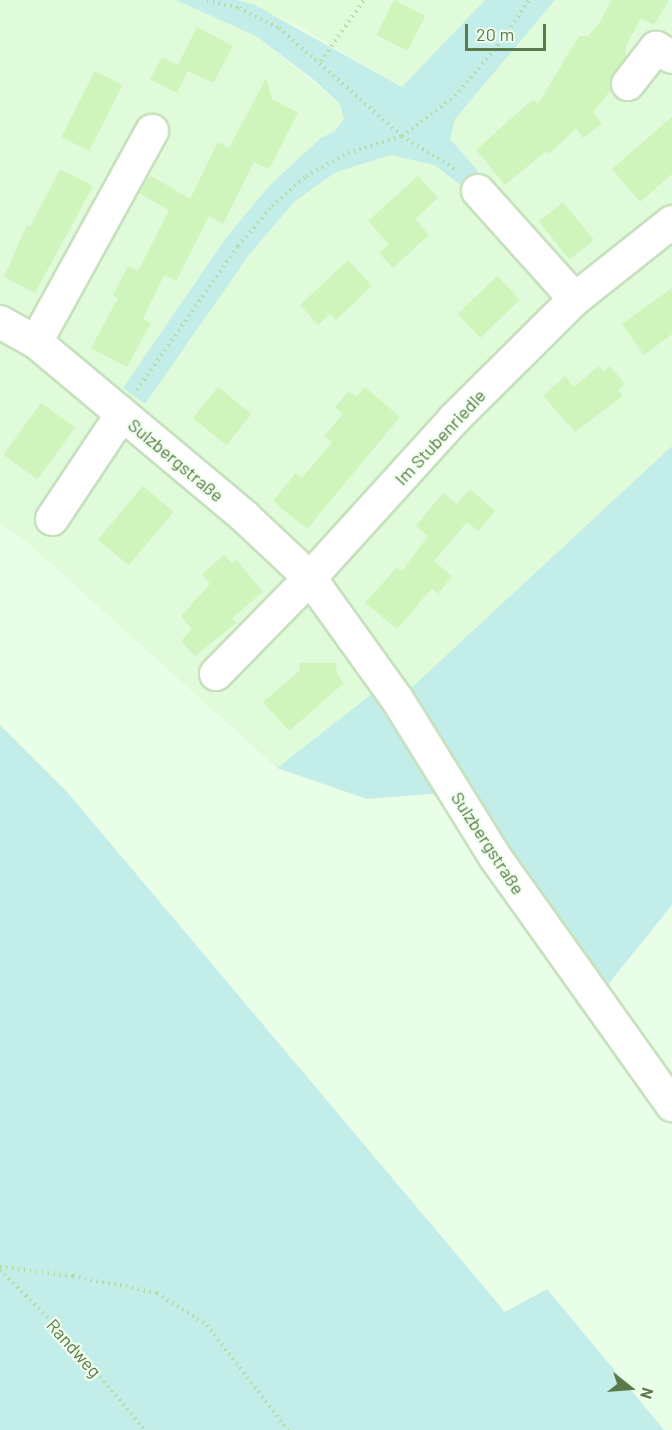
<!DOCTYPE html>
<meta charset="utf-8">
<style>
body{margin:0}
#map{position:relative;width:672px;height:1430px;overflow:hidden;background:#e9fee7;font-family:Barlow,sans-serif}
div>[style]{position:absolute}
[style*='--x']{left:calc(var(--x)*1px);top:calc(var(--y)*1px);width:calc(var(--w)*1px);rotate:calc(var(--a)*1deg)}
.residential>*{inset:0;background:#dffbda}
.green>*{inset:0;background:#c3ede8}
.building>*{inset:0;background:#cff5bc;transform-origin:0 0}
.path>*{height:4px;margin-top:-2px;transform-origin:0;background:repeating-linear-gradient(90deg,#b3db9f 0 1.5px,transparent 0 6px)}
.roads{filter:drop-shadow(2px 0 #c7e1be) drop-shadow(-2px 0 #c7e1be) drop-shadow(0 2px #c7e1be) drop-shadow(0 -2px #c7e1be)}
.minor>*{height:32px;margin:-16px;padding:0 16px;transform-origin:16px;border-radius:16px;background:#fff}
span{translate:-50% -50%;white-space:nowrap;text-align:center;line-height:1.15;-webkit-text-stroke:4.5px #f0ffee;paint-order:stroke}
.street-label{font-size:18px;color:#5a7a49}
.north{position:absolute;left:600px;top:1358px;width:60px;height:60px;-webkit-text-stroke:4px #f0ffee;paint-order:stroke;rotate:107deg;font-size:16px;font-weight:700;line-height:24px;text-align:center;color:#5a7a49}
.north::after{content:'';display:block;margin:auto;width:21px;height:27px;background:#5a7a49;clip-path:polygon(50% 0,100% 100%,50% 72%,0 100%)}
.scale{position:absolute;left:465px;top:24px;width:81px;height:27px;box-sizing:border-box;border:3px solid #5a7a49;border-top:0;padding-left:8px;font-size:18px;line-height:21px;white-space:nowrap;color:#5a7a49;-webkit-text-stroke:4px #f0ffee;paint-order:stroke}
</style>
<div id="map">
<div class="residential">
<i style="clip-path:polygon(0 0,176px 0,256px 36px,340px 104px,344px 119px,335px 131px,321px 138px,124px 388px,145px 404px,249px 255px,294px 202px,336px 172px,391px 155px,434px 165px,462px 186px,478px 171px,450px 139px,455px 119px,555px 0,672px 0,672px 446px,414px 686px,392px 704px,382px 686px,277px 768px,27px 542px,0 524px)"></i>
<i style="clip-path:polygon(237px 0,485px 0,402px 87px,297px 25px)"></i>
</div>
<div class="green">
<i style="clip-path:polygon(176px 0,237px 0,253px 4px,402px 87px,485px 0,555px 0,455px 119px,450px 139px,478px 171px,462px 186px,434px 165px,391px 155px,336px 172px,294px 202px,249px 255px,145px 404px,123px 388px,226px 238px,270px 185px,321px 138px,335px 131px,344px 119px,340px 104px,314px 80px,256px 36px)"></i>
<i style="clip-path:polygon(672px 446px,672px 905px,601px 993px,506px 860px,408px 691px)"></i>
<i style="clip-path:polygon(382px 686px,443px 793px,367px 799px,277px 768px)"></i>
<i style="clip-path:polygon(0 725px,68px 793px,505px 1312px,547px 1289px,664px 1430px,0 1430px)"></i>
</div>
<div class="building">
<i style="left:394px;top:0;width:35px;height:39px;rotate:27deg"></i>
<i style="clip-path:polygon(612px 0,669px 0,654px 25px,641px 18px,626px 45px,626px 57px,614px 73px,611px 90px,593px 112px,602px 124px,583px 138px,576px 128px,549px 154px,546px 151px,505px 185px,476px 150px,533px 99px,538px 104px,579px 36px,588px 36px,598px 25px)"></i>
<i style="clip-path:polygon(197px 27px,233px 46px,213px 83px,188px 71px,177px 93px,150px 79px,162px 57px,178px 65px)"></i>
<i style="left:95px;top:71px;width:31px;height:74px;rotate:27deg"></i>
<i style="clip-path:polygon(266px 78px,272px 99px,298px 113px,269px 169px,254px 162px,223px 224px,209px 216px,176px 281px,164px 275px,143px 319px,151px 323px,127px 367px,91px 348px,118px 298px,113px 295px,128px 266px,138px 271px,169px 210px,139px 193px,150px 175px,190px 199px,218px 142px,229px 148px)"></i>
<i style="clip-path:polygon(672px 117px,672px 174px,640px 202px,612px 169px)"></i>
<i style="clip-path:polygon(60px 169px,93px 186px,35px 293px,4px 277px,27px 225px,30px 227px)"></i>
<i style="clip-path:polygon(418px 176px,438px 198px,415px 219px,429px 235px,393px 268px,379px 253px,389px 244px,368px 221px)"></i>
<i style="left:563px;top:202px;width:49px;height:31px;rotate:51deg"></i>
<i style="clip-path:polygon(348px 260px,372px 286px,336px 320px,330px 314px,318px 325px,300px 305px)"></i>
<i style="left:497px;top:276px;width:33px;height:55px;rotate:46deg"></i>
<i style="clip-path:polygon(672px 288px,672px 334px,644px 355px,622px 324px)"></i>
<i style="clip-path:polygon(599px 366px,604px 372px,610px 366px,625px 384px,618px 390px,623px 396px,575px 432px,543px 396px,565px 376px,574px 387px)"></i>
<i style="left:218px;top:387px;width:43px;height:40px;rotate:39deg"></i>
<i style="clip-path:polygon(365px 387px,400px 417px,307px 529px,273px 501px,296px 473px,302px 478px,332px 442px,324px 436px,343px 414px,335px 407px,349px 391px,356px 397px)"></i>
<i style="left:41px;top:403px;width:42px;height:64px;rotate:36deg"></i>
<i style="left:143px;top:486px;width:40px;height:70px;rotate:40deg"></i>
<i style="clip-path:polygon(470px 489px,495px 511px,478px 531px,467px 522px,434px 561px,452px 576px,438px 594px,432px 588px,397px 629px,365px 603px,397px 567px,402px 571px,428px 536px,416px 526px,431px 507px,444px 493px,457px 504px)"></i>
<i style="clip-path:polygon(224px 555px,232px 564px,237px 560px,263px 592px,232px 618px,236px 623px,195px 656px,181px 641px,192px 629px,181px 616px,210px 584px,202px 574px)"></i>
<i style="clip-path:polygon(299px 663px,336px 663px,337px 675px,344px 683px,289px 731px,263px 702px,300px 670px)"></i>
</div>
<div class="path">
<i style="--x:207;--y:0;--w:33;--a:14"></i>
<i style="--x:239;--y:8;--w:45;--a:26.6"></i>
<i style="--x:279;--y:28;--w:164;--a:41.3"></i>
<i style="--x:402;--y:136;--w:66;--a:32"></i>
<i style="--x:321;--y:61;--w:75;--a:-54.8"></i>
<i style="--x:137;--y:390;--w:176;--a:-55"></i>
<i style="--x:238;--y:246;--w:52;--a:-49.6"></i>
<i style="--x:272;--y:206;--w:45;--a:-41.4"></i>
<i style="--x:306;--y:176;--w:48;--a:-28.7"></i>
<i style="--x:348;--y:153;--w:57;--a:-17.5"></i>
<i style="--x:402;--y:136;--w:66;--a:-37"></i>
<i style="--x:455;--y:96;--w:71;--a:-49.6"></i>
<i style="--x:501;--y:42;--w:50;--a:-56.3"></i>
<i style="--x:0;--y:1267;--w:74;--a:7"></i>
<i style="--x:73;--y:1276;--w:86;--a:11.4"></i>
<i style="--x:157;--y:1293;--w:59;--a:32.6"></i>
<i style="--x:207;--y:1325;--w:133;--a:52.4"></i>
<i style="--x:0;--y:1270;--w:86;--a:45"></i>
<i style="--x:61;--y:1331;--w:130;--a:49.7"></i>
</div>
<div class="roads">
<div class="minor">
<i style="--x:628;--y:84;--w:46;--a:-52.1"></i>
<i style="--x:656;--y:48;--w:18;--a:29"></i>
<i style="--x:478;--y:191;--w:145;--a:48.1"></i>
<i style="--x:0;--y:322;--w:41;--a:29.1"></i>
<i style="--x:36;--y:342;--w:273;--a:39.9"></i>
<i style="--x:245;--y:517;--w:89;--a:43.2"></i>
<i style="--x:310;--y:578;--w:149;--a:54.3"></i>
<i style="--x:397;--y:699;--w:186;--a:58.2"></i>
<i style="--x:495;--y:857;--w:305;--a:54.5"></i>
<i style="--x:36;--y:342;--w:241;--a:-61.2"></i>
<i style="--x:52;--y:519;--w:126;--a:-56.3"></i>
<i style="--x:216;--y:674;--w:134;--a:-45.6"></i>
<i style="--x:310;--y:578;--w:215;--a:-47.8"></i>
<i style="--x:454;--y:419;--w:170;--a:-44.8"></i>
<i style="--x:575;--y:299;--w:124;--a:-38.4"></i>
</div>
</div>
<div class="street-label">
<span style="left:440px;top:437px;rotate:-47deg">Im Stubenriedle</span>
<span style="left:176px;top:460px;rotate:40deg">Sulzbergstraße</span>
<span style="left:488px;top:843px;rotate:57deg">Sulzbergstraße</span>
<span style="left:74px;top:1348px;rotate:48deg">Randweg</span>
</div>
<div class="north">N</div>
<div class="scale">20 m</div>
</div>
